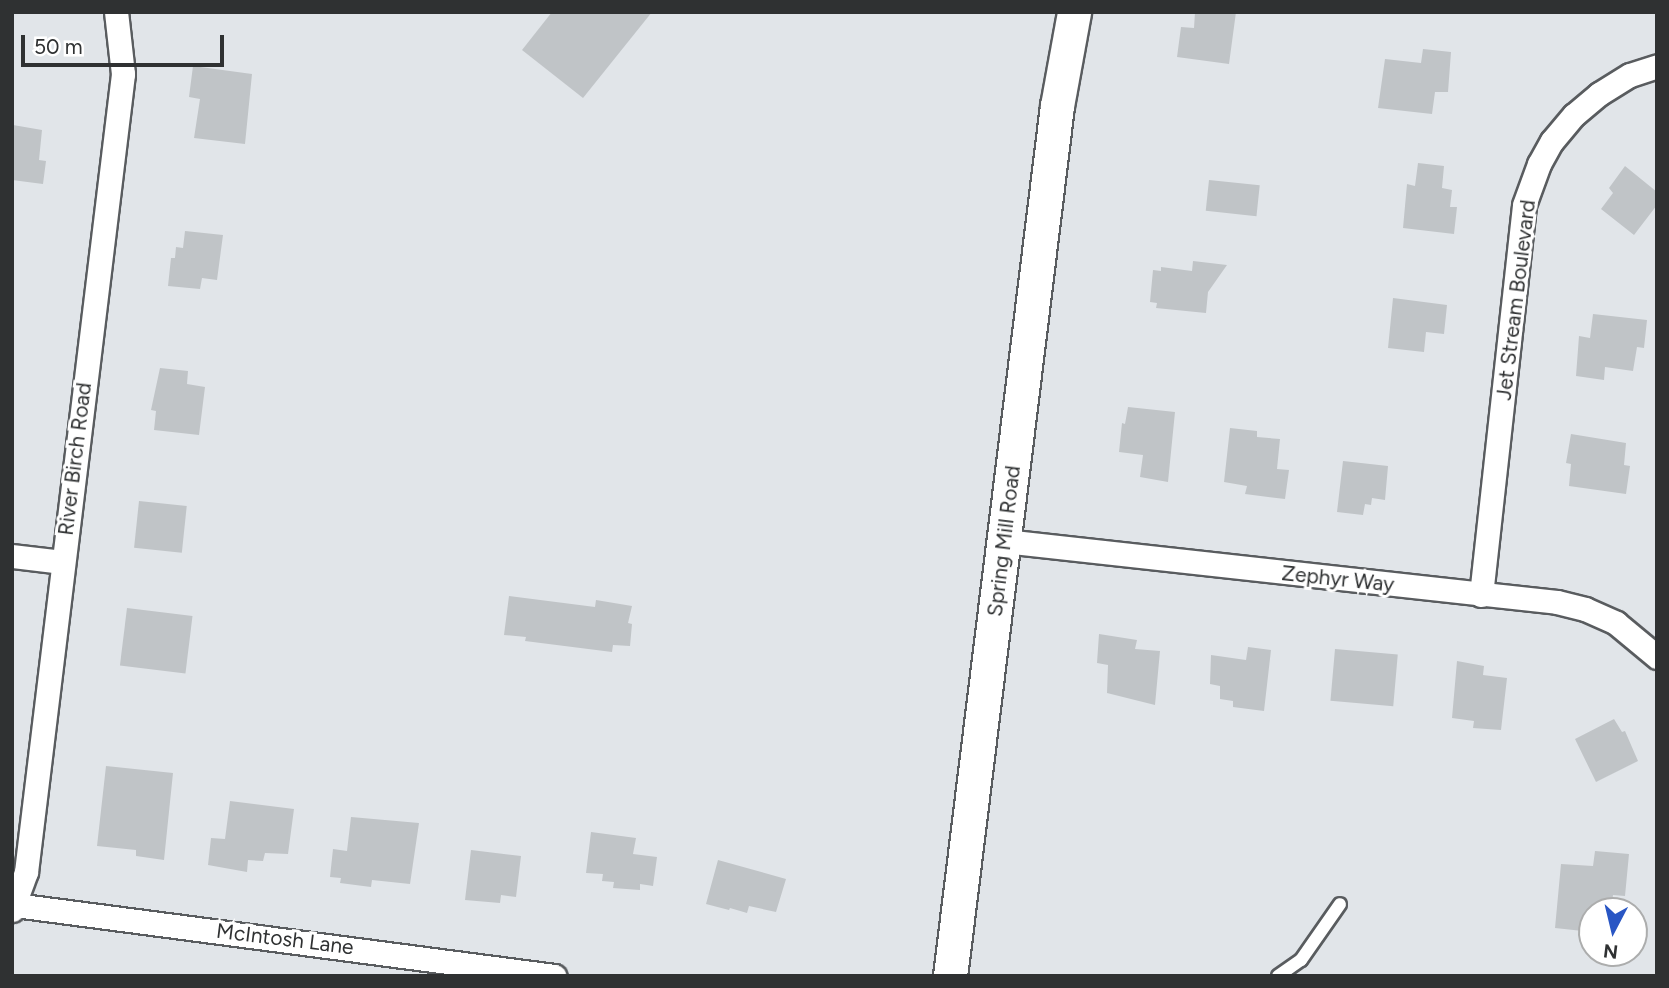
<!DOCTYPE html>
<style>
body{margin:0}
#map{position:relative;width:1669px;height:988px;overflow:hidden;background:#e1e5e9;font-family:Figtree,sans-serif}
div>[style]{position:absolute}
[style*='--x']{left:calc(var(--x)*1px);top:calc(var(--y)*1px);width:calc(var(--w)*1px);rotate:calc(var(--a)*1deg)}
.building>*{inset:0;background:#c0c4c7;transform-origin:0 0}
.roads{filter:drop-shadow(2px 0 #595c5f) drop-shadow(-2px 0 #595c5f) drop-shadow(0 2px #595c5f) drop-shadow(0 -2px #595c5f)}
.lane>*{height:12px;margin:-6px;padding:0 6px;transform-origin:6px;border-radius:6px;background:#fff}
.street>*{height:23px;margin:-11.5px;padding:0 11.5px;transform-origin:11.5px;border-radius:11.5px;background:#fff}
.secondary>*{height:33px;margin:-16.5px;padding:0 16.5px;transform-origin:16.5px;border-radius:16.5px;background:#fff}
span{translate:-50% -50%;white-space:nowrap;text-align:center;line-height:1.15;-webkit-text-stroke:6px #fff;paint-order:stroke}
.street-label{font-size:21px;color:#2f3132}
.frame{position:absolute;inset:0;border:14px solid #2f3132;pointer-events:none}
.north{position:absolute;left:1578px;top:897px;width:70px;height:70px;box-sizing:border-box;background:#fff;border:2px solid #acadad;border-radius:50%;rotate:187deg;font-size:19px;font-weight:700;line-height:28px;text-align:center;color:#2f3132}
.north::after{content:'';display:block;margin:auto;width:24px;height:32px;background:#2956c4;clip-path:polygon(50% 0,100% 100%,50% 72%,0 100%)}
.scale{position:absolute;left:21px;top:35px;width:203px;height:32px;box-sizing:border-box;border:4px solid #2f3132;border-top:0;padding-left:9px;font-size:21px;line-height:24px;white-space:nowrap;color:#2f3132;-webkit-text-stroke:5px #fff;paint-order:stroke}
</style>
<div id="map">
<div class="building">
<i style="clip-path:polygon(552px 12px,652px 12px,583px 98px,522px 50px)"></i>
<i style="clip-path:polygon(1195px 12px,1236px 12px,1229px 64px,1177px 57px,1181px 27px,1194px 28px)"></i>
<i style="clip-path:polygon(1423px 49px,1451px 52px,1448px 92px,1435px 92px,1432px 114px,1378px 108px,1385px 59px,1421px 63px)"></i>
<i style="clip-path:polygon(193px 66px,252px 74px,245px 144px,194px 138px,200px 99px,189px 97px)"></i>
<i style="clip-path:polygon(13px 125px,42px 130px,39px 160px,46px 161px,43px 184px,12px 180px)"></i>
<i style="clip-path:polygon(1418px 163px,1444px 166px,1442px 188px,1452px 190px,1450px 207px,1457px 207px,1454px 234px,1403px 228px,1407px 184px,1415px 186px)"></i>
<i style="clip-path:polygon(1625px 166px,1657px 192px,1657px 205px,1634px 235px,1601px 209px,1613px 193px,1609px 188px)"></i>
<i style="left:1209px;top:180px;width:51px;height:31px;rotate:6deg"></i>
<i style="clip-path:polygon(185px 231px,223px 235px,217px 280px,202px 278px,200px 289px,168px 286px,171px 258px,175px 258px,176px 247px,183px 248px)"></i>
<i style="clip-path:polygon(1193px 261px,1227px 265px,1208px 292px,1206px 313px,1156px 308px,1157px 303px,1150px 302px,1153px 270px,1161px 271px,1161px 267px,1192px 271px)"></i>
<i style="clip-path:polygon(1393px 298px,1447px 305px,1444px 334px,1426px 332px,1424px 352px,1388px 348px)"></i>
<i style="clip-path:polygon(1593px 314px,1647px 320px,1644px 348px,1637px 347px,1633px 371px,1605px 367px,1604px 380px,1576px 376px,1579px 336px,1590px 338px)"></i>
<i style="clip-path:polygon(160px 368px,188px 371px,187px 384px,205px 387px,199px 435px,154px 430px,156px 411px,151px 410px)"></i>
<i style="clip-path:polygon(1128px 407px,1175px 412px,1168px 482px,1140px 477px,1143px 455px,1119px 452px,1122px 423px,1125px 424px)"></i>
<i style="clip-path:polygon(1230px 428px,1257px 431px,1257px 437px,1280px 439px,1277px 469px,1289px 470px,1285px 499px,1245px 494px,1247px 486px,1224px 482px)"></i>
<i style="clip-path:polygon(1571px 434px,1626px 443px,1624px 465px,1630px 466px,1626px 494px,1569px 486px,1571px 464px,1566px 463px)"></i>
<i style="clip-path:polygon(1343px 461px,1388px 466px,1385px 500px,1372px 498px,1371px 505px,1365px 504px,1363px 515px,1337px 512px)"></i>
<i style="left:139px;top:501px;width:48px;height:47px;rotate:6deg"></i>
<i style="clip-path:polygon(509px 596px,595px 607px,596px 600px,632px 606px,628px 623px,632px 624px,630px 646px,613px 645px,612px 652px,525px 641px,526px 637px,504px 635px)"></i>
<i style="left:127px;top:608px;width:66px;height:58px;rotate:7deg"></i>
<i style="clip-path:polygon(1099px 634px,1137px 640px,1135px 649px,1160px 651px,1155px 705px,1107px 693px,1108px 665px,1097px 663px)"></i>
<i style="clip-path:polygon(1248px 647px,1271px 650px,1264px 711px,1233px 707px,1233px 701px,1220px 699px,1220px 686px,1210px 684px,1211px 655px,1246px 660px)"></i>
<i style="left:1335px;top:649px;width:63px;height:52px;rotate:5deg"></i>
<i style="clip-path:polygon(1457px 661px,1484px 666px,1483px 675px,1507px 678px,1501px 730px,1473px 728px,1474px 721px,1452px 718px)"></i>
<i style="clip-path:polygon(1614px 719px,1622px 732px,1625px 731px,1638px 761px,1596px 782px,1575px 739px)"></i>
<i style="clip-path:polygon(106px 766px,173px 773px,164px 860px,136px 856px,136px 850px,97px 846px)"></i>
<i style="clip-path:polygon(230px 801px,294px 809px,288px 854px,265px 853px,263px 861px,248px 860px,247px 872px,208px 865px,211px 838px,225px 839px)"></i>
<i style="clip-path:polygon(351px 817px,419px 823px,410px 884px,372px 880px,371px 887px,340px 883px,341px 878px,330px 877px,333px 849px,347px 851px)"></i>
<i style="clip-path:polygon(591px 832px,636px 838px,633px 854px,657px 857px,653px 886px,640px 884px,640px 890px,613px 888px,614px 882px,602px 881px,603px 874px,586px 873px)"></i>
<i style="clip-path:polygon(471px 850px,521px 856px,516px 897px,501px 895px,500px 903px,465px 900px)"></i>
<i style="clip-path:polygon(1595px 851px,1629px 854px,1625px 896px,1613px 895px,1611px 911px,1592px 911px,1592px 932px,1555px 928px,1561px 864px,1593px 866px)"></i>
<i style="clip-path:polygon(718px 860px,786px 879px,776px 912px,749px 906px,747px 913px,730px 908px,729px 910px,706px 904px)"></i>
</div>
<div class="roads">
<div class="lane">
<i style="--x:1278;--y:976;--w:28;--a:-35"></i>
<i style="--x:1301;--y:960;--w:68;--a:-55.1"></i>
</div>
<div class="street">
<i style="--x:1004;--y:541;--w:556;--a:6.29"></i>
<i style="--x:1557;--y:602;--w:29;--a:14"></i>
<i style="--x:1585;--y:609;--w:34;--a:24"></i>
<i style="--x:1616;--y:623;--w:53;--a:39.7"></i>
<i style="--x:12;--y:556;--w:50;--a:6.8"></i>
<i style="--x:1481;--y:595;--w:392;--a:-83.7"></i>
<i style="--x:1524;--y:205;--w:44;--a:-69.9"></i>
<i style="--x:1539;--y:164;--w:26;--a:-61"></i>
<i style="--x:1552;--y:141;--w:34;--a:-50"></i>
<i style="--x:1574;--y:115;--w:33;--a:-40"></i>
<i style="--x:1599;--y:94;--w:36;--a:-32"></i>
<i style="--x:1630;--y:75;--w:28;--a:-18"></i>
<i style="--x:15;--y:905;--w:544;--a:7.5"></i>
<i style="--x:12;--y:910;--w:40;--a:-69.8"></i>
<i style="--x:26;--y:872;--w:804;--a:-83.07"></i>
<i style="--x:123;--y:74;--w:62;--a:-96.4"></i>
</div>
<div class="secondary">
<i style="--x:950;--y:976;--w:877;--a:-82.99"></i>
<i style="--x:1057;--y:106;--w:96;--a:-79.7"></i>
</div>
</div>
<div class="street-label">
<span style="left:1516px;top:300px;rotate:-83deg">Jet Stream Boulevard</span>
<span style="left:75px;top:459px;rotate:-83deg">River Birch Road</span>
<span style="left:1004px;top:541px;rotate:-83deg">Spring Mill Road</span>
<span style="left:1338px;top:579px;rotate:6deg">Zephyr Way</span>
<span style="left:285px;top:939px;rotate:7deg">McIntosh Lane</span>
</div>
<div class="frame"></div>
<div class="north">N</div>
<div class="scale">50 m</div>
</div>
